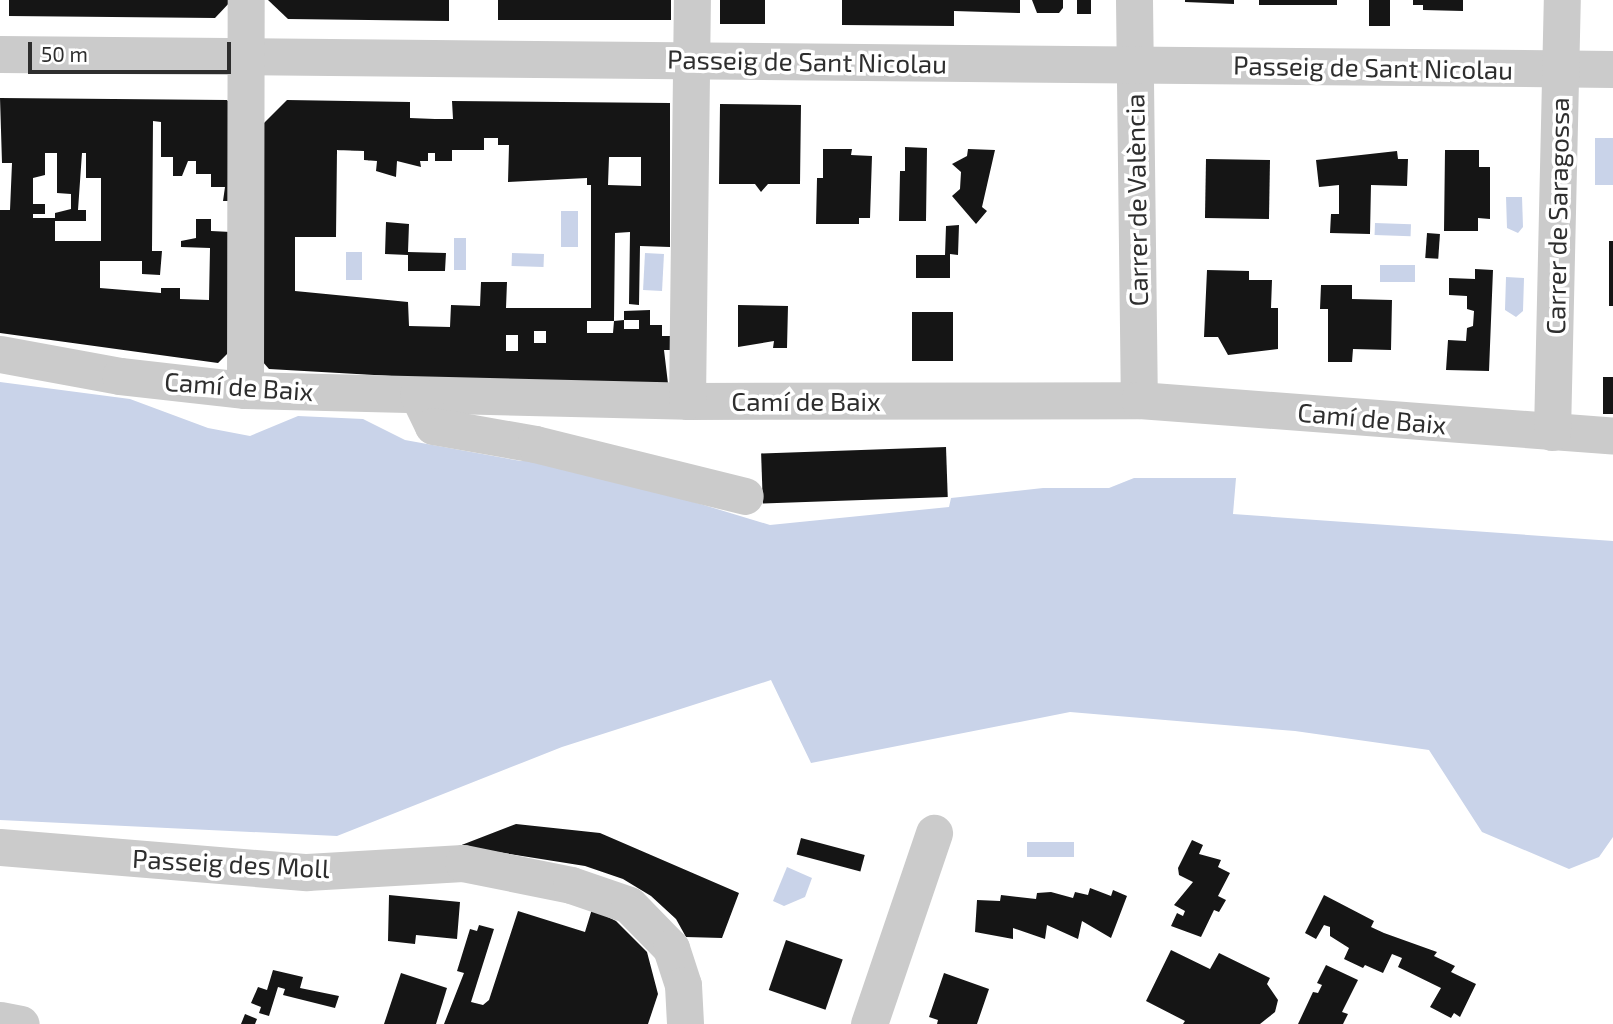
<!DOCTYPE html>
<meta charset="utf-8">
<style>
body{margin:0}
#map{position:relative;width:1613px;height:1024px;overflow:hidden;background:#fff;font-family:"Exo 2",sans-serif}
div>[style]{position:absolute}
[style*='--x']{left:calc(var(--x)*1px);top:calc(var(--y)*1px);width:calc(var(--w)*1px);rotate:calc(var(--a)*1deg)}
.water>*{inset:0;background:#c9d3e9;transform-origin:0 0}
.building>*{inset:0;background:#151515;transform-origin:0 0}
.minor>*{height:37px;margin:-18.5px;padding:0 18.5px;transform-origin:18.5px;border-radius:18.5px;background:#cbcbcb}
span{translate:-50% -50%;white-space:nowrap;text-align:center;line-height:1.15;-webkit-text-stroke:7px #fff;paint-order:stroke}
.street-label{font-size:26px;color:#2e2e2e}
.scale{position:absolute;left:28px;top:42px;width:203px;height:32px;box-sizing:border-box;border:4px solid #2e2e2e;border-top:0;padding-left:9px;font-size:21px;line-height:24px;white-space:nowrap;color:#2e2e2e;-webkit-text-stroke:5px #fff;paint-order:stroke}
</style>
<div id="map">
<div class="water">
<i style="left:1595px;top:138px;width:18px;height:47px"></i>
<i style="clip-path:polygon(1506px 197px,1522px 197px,1523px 227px,1518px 233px,1507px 228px)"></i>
<i style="left:561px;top:211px;width:17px;height:36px"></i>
<i style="left:1375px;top:223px;width:36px;height:12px;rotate:2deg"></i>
<i style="left:454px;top:238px;width:12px;height:32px"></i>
<i style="left:346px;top:252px;width:16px;height:28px"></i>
<i style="left:512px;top:253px;width:32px;height:13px;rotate:2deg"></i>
<i style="left:645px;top:253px;width:19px;height:37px;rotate:3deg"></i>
<i style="left:1380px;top:265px;width:35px;height:17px"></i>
<i style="clip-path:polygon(1506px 277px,1524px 278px,1523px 311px,1516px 317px,1505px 310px)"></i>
<i style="clip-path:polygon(0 382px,130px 399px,208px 428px,250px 436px,298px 416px,363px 419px,405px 440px,521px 461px,538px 455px,770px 525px,949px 507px,951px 498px,1043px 488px,1109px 488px,1134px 478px,1236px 478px,1233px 514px,1613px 541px,1613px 837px,1599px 857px,1569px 869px,1482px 832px,1429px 750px,1295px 731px,1070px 712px,811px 763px,771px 680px,562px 747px,337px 836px,0 820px)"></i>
<i style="left:1027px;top:842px;width:47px;height:15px"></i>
<i style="clip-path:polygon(787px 867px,812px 878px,805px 897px,784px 906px,773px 901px)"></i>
</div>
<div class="building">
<i style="clip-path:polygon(9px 0,232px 0,215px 18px,9px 16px)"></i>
<i style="clip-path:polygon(268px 0,449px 0,449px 21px,288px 19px)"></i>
<i style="left:498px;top:0;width:173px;height:20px"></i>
<i style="left:720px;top:0;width:45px;height:24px"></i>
<i style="clip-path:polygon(842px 0,1020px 0,1020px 13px,954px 11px,954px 26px,842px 25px)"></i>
<i style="clip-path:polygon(1032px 0,1063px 0,1063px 8px,1059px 13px,1037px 13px)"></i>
<i style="left:1077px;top:0;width:14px;height:14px"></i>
<i style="clip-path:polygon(1185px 0,1234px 0,1234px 4px,1185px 2px)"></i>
<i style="left:1259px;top:0;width:78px;height:5px"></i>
<i style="left:1369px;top:0;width:21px;height:26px"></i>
<i style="clip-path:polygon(1413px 0,1463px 0,1463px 11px,1423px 10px,1423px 5px,1413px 5px)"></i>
<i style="clip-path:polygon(evenodd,0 98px,227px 100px,232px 106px,232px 201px,223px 201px,225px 187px,211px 187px,211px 174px,196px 174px,196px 161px,188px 161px,182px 176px,173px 176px,173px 157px,161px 157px,161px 122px,153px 121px,152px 251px,162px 251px,160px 275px,142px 274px,142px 261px,100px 261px,100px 288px,161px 293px,161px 288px,180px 288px,180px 299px,209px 300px,210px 248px,181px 247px,181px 241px,196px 238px,196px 219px,211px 219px,211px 231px,231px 232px,230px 351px,218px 363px,0 333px,0 210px,10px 210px,12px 163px,2px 163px,0 98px,45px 153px,57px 153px,57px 193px,71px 194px,71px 209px,55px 213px,55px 218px,33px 218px,33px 214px,45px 214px,45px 204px,33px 204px,33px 178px,45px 175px,45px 153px,0 98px,82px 153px,86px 153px,86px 178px,101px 178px,101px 241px,55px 241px,55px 221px,86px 221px,86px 210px,78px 210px,82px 153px)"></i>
<i style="clip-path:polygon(evenodd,287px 100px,410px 102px,410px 118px,435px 119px,453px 119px,452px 101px,670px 103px,670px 247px,640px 246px,639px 305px,629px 304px,630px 232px,615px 233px,614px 321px,624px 320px,624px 329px,639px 329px,639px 320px,624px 320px,624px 311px,650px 310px,650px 325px,662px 325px,662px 336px,670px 336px,670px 350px,664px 350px,669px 392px,269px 369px,262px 361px,263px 124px,287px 100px,484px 138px,498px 138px,498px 145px,509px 145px,508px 182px,587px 178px,587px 185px,591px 185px,591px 308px,506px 308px,507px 282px,481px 282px,480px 306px,451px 305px,450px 327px,409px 326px,408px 302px,295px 291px,295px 237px,336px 237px,337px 150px,364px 151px,364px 160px,377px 161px,376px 171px,396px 177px,397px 161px,421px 167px,420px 161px,428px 161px,428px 153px,435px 153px,435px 161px,452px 161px,452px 150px,484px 150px,484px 138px,287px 100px,609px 157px,641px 157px,641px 186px,608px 185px,609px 157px,287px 100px,587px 321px,614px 321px,613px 333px,587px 333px,587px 321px,287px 100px,534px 331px,546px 331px,546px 343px,534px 343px,534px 331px,287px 100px,506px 335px,518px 335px,518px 351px,506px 351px,506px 335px)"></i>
<i style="clip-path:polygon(720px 104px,801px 105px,800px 184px,768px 184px,761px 192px,755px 184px,719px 184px)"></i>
<i style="clip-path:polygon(905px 147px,927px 148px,926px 221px,899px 221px,900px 171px,905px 171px)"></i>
<i style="clip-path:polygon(823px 149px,852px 149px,851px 155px,872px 156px,870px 218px,859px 218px,859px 224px,816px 224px,817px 178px,823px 178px)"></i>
<i style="clip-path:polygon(968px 149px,995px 150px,982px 207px,987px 211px,976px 224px,952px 196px,960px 189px,961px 172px,952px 164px,967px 156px)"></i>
<i style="clip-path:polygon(1445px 150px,1479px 150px,1479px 167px,1490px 167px,1490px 219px,1478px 218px,1478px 231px,1444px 231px)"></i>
<i style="clip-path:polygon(1397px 151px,1398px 159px,1408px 159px,1407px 186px,1371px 185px,1370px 234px,1330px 233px,1331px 214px,1339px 214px,1339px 185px,1319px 187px,1316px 160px)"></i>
<i style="left:1206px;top:159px;width:64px;height:59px;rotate:1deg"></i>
<i style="clip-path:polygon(386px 222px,409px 224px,408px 252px,446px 253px,445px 271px,408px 271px,408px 255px,385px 254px)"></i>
<i style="clip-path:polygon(959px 225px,958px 255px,950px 254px,950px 278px,916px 278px,916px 255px,945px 255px,946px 226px)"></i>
<i style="left:1427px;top:233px;width:13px;height:25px;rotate:4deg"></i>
<i style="left:1609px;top:241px;width:4px;height:65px"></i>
<i style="clip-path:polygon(1475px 269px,1493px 270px,1489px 371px,1446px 370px,1448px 340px,1466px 341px,1467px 328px,1473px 326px,1474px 311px,1467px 309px,1467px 296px,1449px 295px,1449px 278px,1475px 279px)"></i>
<i style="clip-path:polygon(1207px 270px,1249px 271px,1249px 280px,1272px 280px,1271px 308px,1278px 308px,1278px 349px,1228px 355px,1218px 337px,1204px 337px)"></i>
<i style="clip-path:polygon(1321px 285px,1352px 285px,1352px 299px,1392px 300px,1391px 350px,1353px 349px,1352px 362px,1328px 362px,1328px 309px,1320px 309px)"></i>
<i style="clip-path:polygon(738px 305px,788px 306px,787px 348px,773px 348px,774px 341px,738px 347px)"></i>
<i style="left:912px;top:312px;width:41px;height:49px"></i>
<i style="left:1603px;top:377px;width:10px;height:37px"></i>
<i style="left:946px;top:447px;width:50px;height:185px;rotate:88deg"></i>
<i style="clip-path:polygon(516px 824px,600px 833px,739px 893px,722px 938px,686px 937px,676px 919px,651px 896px,623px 879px,585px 866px,459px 846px)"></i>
<i style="left:801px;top:838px;width:66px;height:17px;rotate:15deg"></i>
<i style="clip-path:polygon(1192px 840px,1203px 845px,1199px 854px,1221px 860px,1218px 867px,1230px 873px,1218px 896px,1226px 900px,1219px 912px,1214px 910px,1201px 937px,1171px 926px,1177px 913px,1183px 916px,1185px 911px,1174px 905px,1193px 882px,1179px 875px,1178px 868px)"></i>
<i style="clip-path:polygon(1090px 888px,1111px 896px,1113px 890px,1127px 896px,1111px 938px,1082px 921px,1078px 939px,1047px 925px,1045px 939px,1013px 928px,1013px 939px,975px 932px,977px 900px,1000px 901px,1001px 895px,1036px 899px,1037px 893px,1051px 892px,1073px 898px,1075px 892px,1088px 895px)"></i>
<i style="clip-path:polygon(389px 895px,460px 902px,457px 939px,416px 935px,415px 944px,388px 941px)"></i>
<i style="clip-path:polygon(1324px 895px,1374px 921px,1371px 927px,1384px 933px,1437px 952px,1434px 956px,1455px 966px,1451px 972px,1476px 984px,1460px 1017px,1454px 1013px,1451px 1018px,1430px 1007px,1441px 988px,1398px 967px,1402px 958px,1392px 954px,1383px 973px,1365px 965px,1363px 968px,1344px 959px,1349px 948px,1330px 936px,1330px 927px,1324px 925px,1316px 939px,1305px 933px)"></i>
<i style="clip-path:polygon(592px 909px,616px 921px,647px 952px,658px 994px,648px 1024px,444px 1024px,464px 973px,457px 971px,470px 929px,477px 931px,479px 925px,494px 929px,471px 1002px,483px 1005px,489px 1000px,518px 911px,585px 932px)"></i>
<i style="left:786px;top:940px;width:60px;height:53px;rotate:19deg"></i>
<i style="clip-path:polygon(1171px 950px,1210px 969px,1219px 953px,1270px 978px,1267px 984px,1278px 1000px,1275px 1012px,1260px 1024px,1183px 1024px,1185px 1021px,1146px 1001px)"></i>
<i style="clip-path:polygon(1326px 965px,1358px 980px,1342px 1012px,1348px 1014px,1343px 1024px,1298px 1024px,1313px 992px,1318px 993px,1322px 985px,1317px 983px)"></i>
<i style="clip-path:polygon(273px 970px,303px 977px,300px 988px,339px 996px,335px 1008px,283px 995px,285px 989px,278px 987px,269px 1016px,259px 1013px,261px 1007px,251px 1003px,258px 987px,267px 990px)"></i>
<i style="clip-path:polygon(401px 973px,447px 988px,436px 1024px,384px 1024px)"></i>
<i style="clip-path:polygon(944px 973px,989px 989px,977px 1024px,937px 1024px,938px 1020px,929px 1017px)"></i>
<i style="clip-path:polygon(245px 1014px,257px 1019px,255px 1024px,241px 1024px)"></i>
</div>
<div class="minor">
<i style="--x:1134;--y:0;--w:400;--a:89.3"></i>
<i style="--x:0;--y:54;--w:1613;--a:0.53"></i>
<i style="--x:0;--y:354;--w:122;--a:10.4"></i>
<i style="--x:120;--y:376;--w:126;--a:6.4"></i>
<i style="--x:245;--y:390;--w:442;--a:1.4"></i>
<i style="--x:687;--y:401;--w:452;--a:-0.1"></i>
<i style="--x:1139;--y:400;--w:475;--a:4.3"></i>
<i style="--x:245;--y:390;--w:390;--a:-89.9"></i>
<i style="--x:418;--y:395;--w:34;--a:64"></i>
<i style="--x:433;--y:426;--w:104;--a:10"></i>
<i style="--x:535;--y:444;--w:216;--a:13.9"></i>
<i style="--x:687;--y:401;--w:401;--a:-89.3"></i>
<i style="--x:1552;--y:432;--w:432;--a:-88.7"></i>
<i style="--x:0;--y:847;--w:308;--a:4.7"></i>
<i style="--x:307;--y:872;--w:156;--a:-3.3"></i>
<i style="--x:463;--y:863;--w:110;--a:11.5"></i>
<i style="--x:571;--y:885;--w:61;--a:19"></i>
<i style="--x:629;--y:905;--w:60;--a:45.7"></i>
<i style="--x:671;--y:948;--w:39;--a:72"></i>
<i style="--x:683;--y:985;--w:39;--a:87"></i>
<i style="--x:0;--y:1020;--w:21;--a:11"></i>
<i style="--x:869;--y:1024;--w:202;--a:-71.2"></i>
</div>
<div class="street-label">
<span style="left:807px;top:61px;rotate:1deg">Passeig de Sant Nicolau</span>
<span style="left:1373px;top:67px;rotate:1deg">Passeig de Sant Nicolau</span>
<span style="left:1136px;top:200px;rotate:-91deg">Carrer de València</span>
<span style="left:1557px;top:216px;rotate:-89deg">Carrer de Saragossa</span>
<span style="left:239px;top:386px;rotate:4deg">Camí de Baix</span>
<span style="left:806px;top:401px">Camí de Baix</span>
<span style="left:1372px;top:418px;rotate:5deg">Camí de Baix</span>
<span style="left:231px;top:863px;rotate:3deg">Passeig des Moll</span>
</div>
<div class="scale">50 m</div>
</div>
